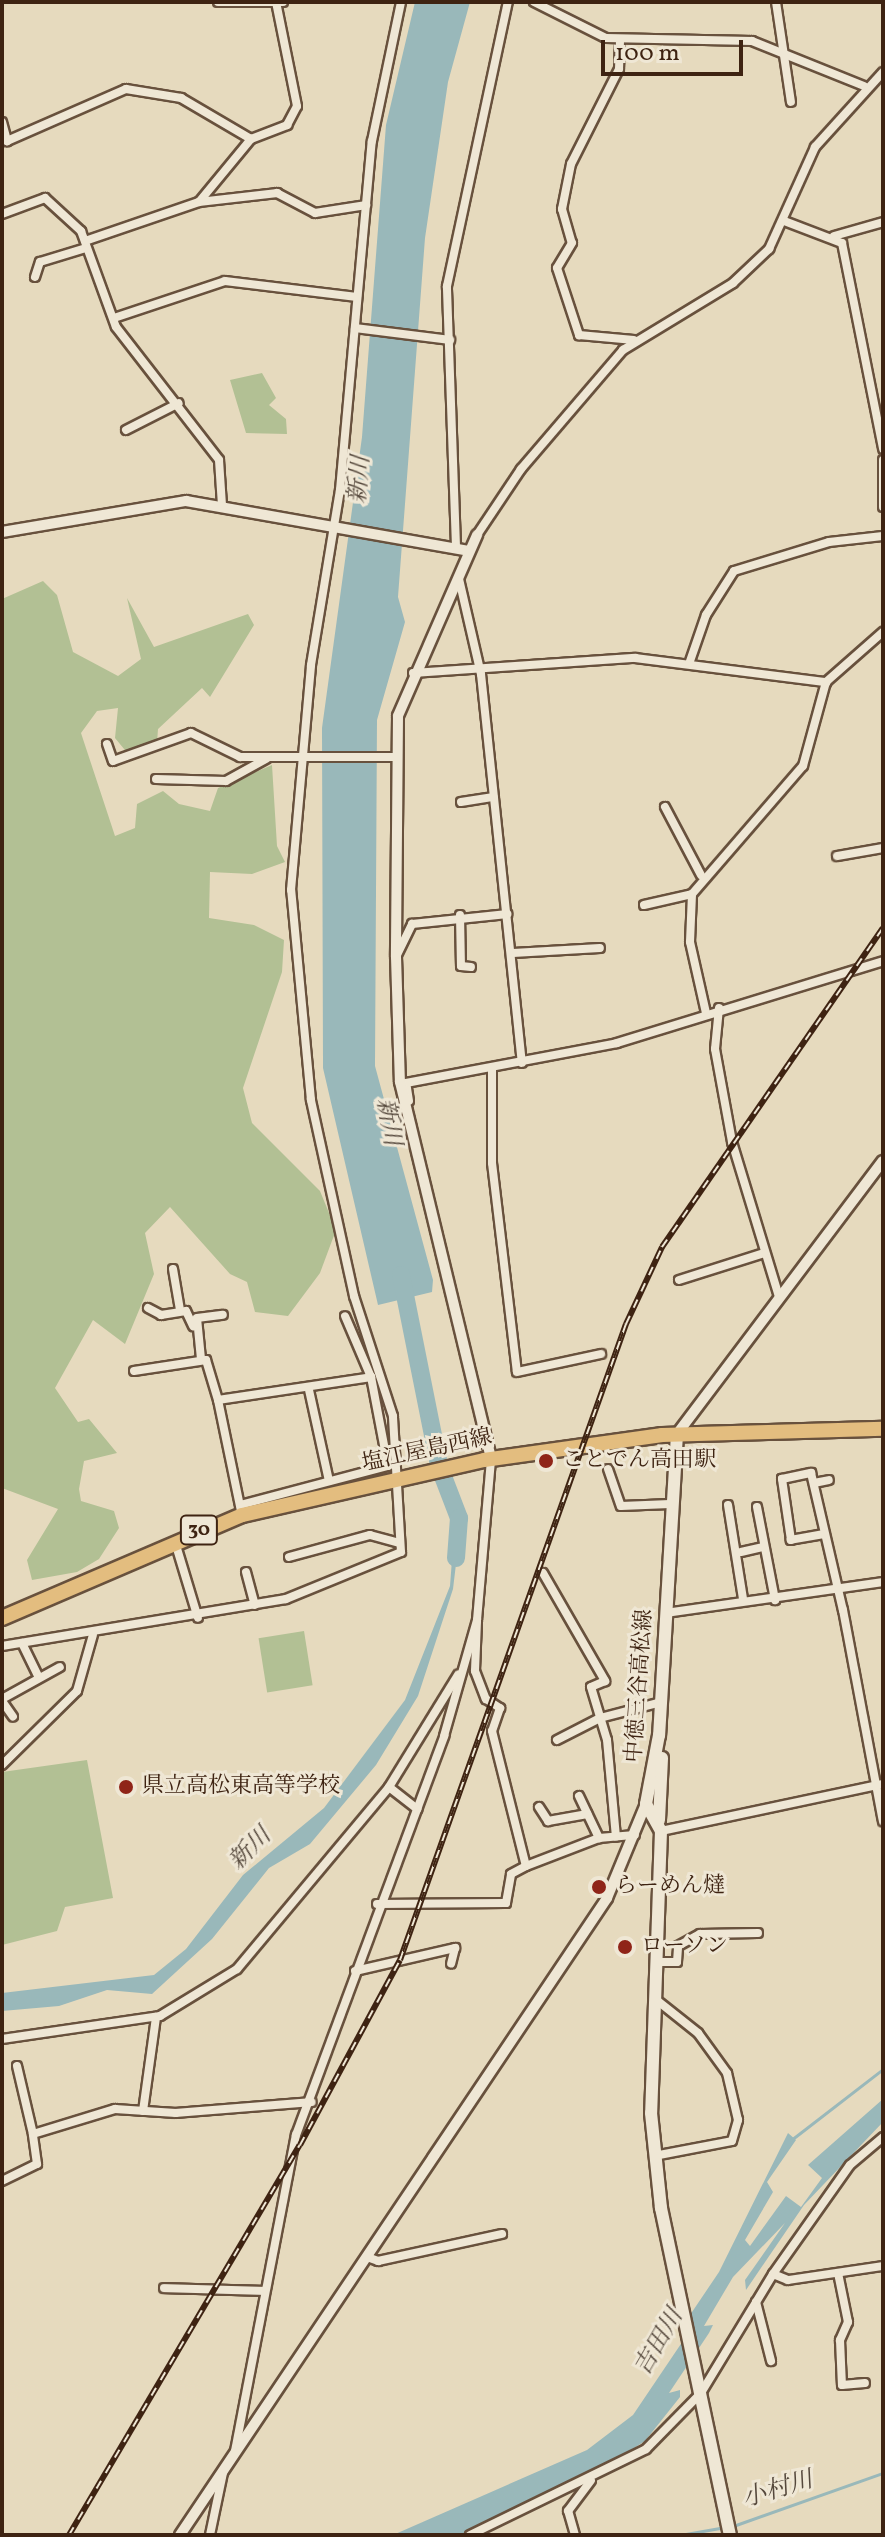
<!DOCTYPE html>
<meta charset="utf-8">
<style>
body{margin:0}
#map{position:relative;width:885px;height:2537px;overflow:hidden;background:#e6dabe;font-family:Vollkorn,"Noto Serif JP",serif}
div>[style]{position:absolute}
[style*='--x']{left:calc(var(--x)*1px);top:calc(var(--y)*1px);width:calc(var(--w)*1px);rotate:calc(var(--a)*1deg)}
.green>*{inset:0;background:#b2c094;transform-origin:0 0}
.water>*{inset:0;background:#99b8ba}
.stream>*{height:3px;margin:-1.5px;padding:0 1.5px;transform-origin:1.5px;border-radius:1.5px;background:#99b8ba}
.river>*{height:18px;margin:-9px;padding:0 9px;transform-origin:9px;border-radius:9px;background:#99b8ba}
.roads{filter:drop-shadow(2px 0 #68513d) drop-shadow(-2px 0 #68513d) drop-shadow(0 2px #68513d) drop-shadow(0 -2px #68513d)}
.minor>*{height:8px;margin:-4px;padding:0 4px;transform-origin:4px;border-radius:4px;background:#efe7d5}
.tertiary>*{height:10px;margin:-5px;padding:0 5px;transform-origin:5px;border-radius:5px;background:#efe7d5}
.secondary>*{height:12px;margin:-6px;padding:0 6px;transform-origin:6px;border-radius:6px;background:#efe7d5}
.primary>*{height:14px;margin:-7px;padding:0 7px;transform-origin:7px;border-radius:7px;background:#e3bd7f}
.rail>*{height:6px;margin-top:-3px;transform-origin:0;background:repeating-linear-gradient(90deg,#efe7d5 0 9px,#3e2312 0 18px);box-sizing:border-box;border-block:2px solid #3e2312}
.dots>*{width:22px;height:22px;translate:-50% -50%;box-sizing:border-box;border:4px solid #efe7d5;border-radius:50%}
span{translate:-50% -50%;white-space:nowrap;text-align:center;line-height:1.15;-webkit-text-stroke:6px #efe7d5;paint-order:stroke}
.shield-label span{padding:2px 6px;background:#efe7d5;border:2px solid;border-radius:6px;-webkit-text-stroke-width:0}
.shield-label{font-size:20px;color:#3e2312;font-weight:700}
.street-label{font-size:22px;color:#3e2312}
.poi-label{font-size:22px;color:#3e2312}
.left{translate:0 -50%;text-align:left}
.water-label{font-size:24px;color:#55483c;font-style:italic}
.frame{position:absolute;inset:0;border:4px solid #3e2312;pointer-events:none}
.scale{position:absolute;left:601px;top:40px;width:142px;height:36px;box-sizing:border-box;border:4px solid #3e2312;border-top:0;padding-left:10px;font-size:24px;line-height:28px;white-space:nowrap;color:#3e2312;-webkit-text-stroke:6px #efe7d5;paint-order:stroke}
</style>
<div id="map">
<div class="green">
<i style="clip-path:polygon(262px 373px,276px 398px,269px 405px,286px 419px,287px 434px,246px 433px,230px 380px)"></i>
<i style="clip-path:polygon(43px 581px,57px 595px,73px 652px,118px 676px,141px 659px,127px 598px,154px 647px,248px 614px,254px 625px,210px 697px,202px 688px,158px 729px,157px 743px,129px 755px,115px 738px,118px 708px,97px 711px,81px 733px,115px 836px,135px 828px,137px 804px,163px 791px,179px 804px,210px 811px,218px 788px,272px 765px,277px 846px,285px 862px,252px 874px,210px 872px,209px 918px,254px 925px,284px 940px,282px 972px,243px 1088px,252px 1123px,320px 1191px,336px 1230px,320px 1273px,288px 1316px,255px 1312px,247px 1282px,230px 1274px,170px 1207px,145px 1233px,154px 1274px,125px 1344px,93px 1320px,55px 1388px,78px 1422px,89px 1419px,117px 1453px,84px 1461px,79px 1489px,81px 1501px,114px 1511px,119px 1528px,99px 1559px,77px 1572px,32px 1580px,27px 1560px,58px 1509px,2px 1488px,2px 599px)"></i>
<i style="left:304px;top:1631px;width:55px;height:46px;rotate:81deg"></i>
<i style="clip-path:polygon(87px 1760px,113px 1898px,65px 1907px,57px 1931px,2px 1945px,2px 1772px)"></i>
</div>
<div class="water">
<i style="clip-path:polygon(415px 2px,470px 2px,448px 82px,425px 238px,398px 597px,405px 622px,377px 720px,375px 1066px,433px 1280px,432px 1292px,378px 1305px,323px 1068px,322px 728px,362px 437px,386px 125px)"></i>
<i style="clip-path:polygon(454px 1533px,459px 1539px,453px 1589px,418px 1696px,376px 1765px,310px 1844px,269px 1868px,212px 1939px,152px 1994px,107px 1990px,59px 2006px,2px 2011px,2px 1993px,154px 1975px,186px 1949px,243px 1875px,324px 1808px,405px 1700px,450px 1586px)"></i>
<i style="clip-path:polygon(883px 2099px,883px 2122px,804px 2205px,746px 2290px,745px 2280px,785px 2223px,733px 2277px,704px 2326px,713px 2325px,709px 2333px,669px 2393px,680px 2390px,680px 2397px,645px 2441px,576px 2485px,460px 2535px,393px 2535px,587px 2450px,633px 2415px,691px 2329px,690px 2315px,719px 2272px,788px 2133px,796px 2140px,767px 2182px,773px 2192px,745px 2240px,750px 2246px,786px 2196px,801px 2207px,822px 2178px,808px 2165px)"></i>
</div>
<div class="stream">
<i style="--x:791;--y:2140;--w:116;--a:-37.7"></i>
<i style="--x:733;--y:2526;--w:159;--a:-19.5"></i>
<i style="--x:680;--y:2535;--w:46;--a:-10.1"></i>
</div>
<div class="river">
<i style="--x:401;--y:1275;--w:195;--a:78.7"></i>
<i style="--x:439;--y:1466;--w:56;--a:69"></i>
<i style="--x:459;--y:1518;--w:40;--a:94.3"></i>
</div>
<div class="roads">
<div class="minor">
<i style="--x:218;--y:2;--w:65;--a:0"></i>
<i style="--x:534;--y:2;--w:80;--a:26.6"></i>
<i style="--x:606;--y:38;--w:146;--a:1.2"></i>
<i style="--x:752;--y:41;--w:121;--a:21.9"></i>
<i style="--x:776;--y:2;--w:101;--a:81.5"></i>
<i style="--x:620;--y:41;--w:28;--a:92"></i>
<i style="--x:619;--y:69;--w:106;--a:116.8"></i>
<i style="--x:571;--y:164;--w:46;--a:101.3"></i>
<i style="--x:562;--y:209;--w:35;--a:74"></i>
<i style="--x:572;--y:243;--w:29;--a:121"></i>
<i style="--x:557;--y:268;--w:71;--a:71.8"></i>
<i style="--x:579;--y:335;--w:55;--a:5.2"></i>
<i style="--x:2;--y:122;--w:20;--a:75"></i>
<i style="--x:7;--y:141;--w:130;--a:-23.6"></i>
<i style="--x:126;--y:89;--w:56;--a:9.3"></i>
<i style="--x:181;--y:98;--w:81;--a:30.4"></i>
<i style="--x:199;--y:202;--w:82;--a:-50.5"></i>
<i style="--x:251;--y:139;--w:39;--a:-21"></i>
<i style="--x:287;--y:125;--w:21;--a:-62"></i>
<i style="--x:297;--y:106;--w:106;--a:-101.4"></i>
<i style="--x:2;--y:214;--w:46;--a:-20.4"></i>
<i style="--x:45;--y:198;--w:49;--a:42.5"></i>
<i style="--x:81;--y:231;--w:102;--a:70"></i>
<i style="--x:116;--y:327;--w:168;--a:52.2"></i>
<i style="--x:219;--y:460;--w:45;--a:86.2"></i>
<i style="--x:784;--y:221;--w:62;--a:20.8"></i>
<i style="--x:842;--y:243;--w:210;--a:78.7"></i>
<i style="--x:834;--y:236;--w:51;--a:-15.9"></i>
<i style="--x:85;--y:241;--w:120;--a:-18.9"></i>
<i style="--x:199;--y:202;--w:79;--a:-6.6"></i>
<i style="--x:277;--y:193;--w:43;--a:27.8"></i>
<i style="--x:315;--y:213;--w:52;--a:-8.9"></i>
<i style="--x:35;--y:277;--w:16;--a:-72"></i>
<i style="--x:40;--y:262;--w:48;--a:-16.9"></i>
<i style="--x:114;--y:318;--w:117;--a:-18.4"></i>
<i style="--x:225;--y:281;--w:133;--a:6.9"></i>
<i style="--x:355;--y:328;--w:96;--a:7.2"></i>
<i style="--x:126;--y:430;--w:59;--a:-27"></i>
<i style="--x:883;--y:460;--w:47;--a:90"></i>
<i style="--x:477;--y:535;--w:79;--a:-56.3"></i>
<i style="--x:521;--y:469;--w:157;--a:-49.4"></i>
<i style="--x:623;--y:350;--w:129;--a:-31.3"></i>
<i style="--x:733;--y:283;--w:50;--a:-43.4"></i>
<i style="--x:769;--y:249;--w:112;--a:-65.7"></i>
<i style="--x:815;--y:147;--w:101;--a:-47.8"></i>
<i style="--x:456;--y:547;--w:261;--a:-92"></i>
<i style="--x:447;--y:286;--w:290;--a:-77.9"></i>
<i style="--x:459;--y:579;--w:98;--a:77"></i>
<i style="--x:481;--y:674;--w:391;--a:84"></i>
<i style="--x:689;--y:664;--w:52;--a:-70.9"></i>
<i style="--x:706;--y:615;--w:52;--a:-57.5"></i>
<i style="--x:734;--y:571;--w:99;--a:-17"></i>
<i style="--x:829;--y:542;--w:54;--a:-6.3"></i>
<i style="--x:413;--y:673;--w:223;--a:-3.9"></i>
<i style="--x:635;--y:658;--w:193;--a:7.2"></i>
<i style="--x:107;--y:744;--w:18;--a:71"></i>
<i style="--x:113;--y:761;--w:83;--a:-19.7"></i>
<i style="--x:191;--y:733;--w:55;--a:26.1"></i>
<i style="--x:240;--y:757;--w:156;--a:0"></i>
<i style="--x:156;--y:779;--w:70;--a:1.6"></i>
<i style="--x:226;--y:781;--w:46;--a:-28.8"></i>
<i style="--x:461;--y:802;--w:33;--a:-9"></i>
<i style="--x:665;--y:807;--w:77;--a:62.1"></i>
<i style="--x:837;--y:856;--w:47;--a:-9.9"></i>
<i style="--x:644;--y:905;--w:49;--a:-12.9"></i>
<i style="--x:460;--y:915;--w:51;--a:88.9"></i>
<i style="--x:461;--y:966;--w:10;--a:6"></i>
<i style="--x:513;--y:953;--w:87;--a:-3.3"></i>
<i style="--x:396;--y:957;--w:37;--a:-64"></i>
<i style="--x:412;--y:924;--w:96;--a:-6"></i>
<i style="--x:719;--y:1008;--w:41;--a:95.6"></i>
<i style="--x:715;--y:1049;--w:95;--a:79.6"></i>
<i style="--x:732;--y:1142;--w:162;--a:73.1"></i>
<i style="--x:706;--y:1013;--w:73;--a:-102.7"></i>
<i style="--x:690;--y:942;--w:48;--a:-87.6"></i>
<i style="--x:692;--y:894;--w:169;--a:-49.1"></i>
<i style="--x:803;--y:766;--w:87;--a:-74.7"></i>
<i style="--x:826;--y:682;--w:76;--a:-41.3"></i>
<i style="--x:492;--y:1068;--w:95;--a:90"></i>
<i style="--x:492;--y:1163;--w:210;--a:83.2"></i>
<i style="--x:517;--y:1372;--w:86;--a:-12.1"></i>
<i style="--x:409;--y:1101;--w:18;--a:-99"></i>
<i style="--x:406;--y:1083;--w:215;--a:-10.7"></i>
<i style="--x:617;--y:1043;--w:278;--a:-17.1"></i>
<i style="--x:173;--y:1269;--w:42;--a:80.3"></i>
<i style="--x:679;--y:1280;--w:89;--a:-17.6"></i>
<i style="--x:148;--y:1308;--w:15;--a:28"></i>
<i style="--x:161;--y:1315;--w:25;--a:-9"></i>
<i style="--x:186;--y:1311;--w:17;--a:65"></i>
<i style="--x:201;--y:1359;--w:41;--a:-95.6"></i>
<i style="--x:197;--y:1318;--w:26;--a:-7"></i>
<i style="--x:134;--y:1371;--w:73;--a:-8.7"></i>
<i style="--x:206;--y:1360;--w:42;--a:73.3"></i>
<i style="--x:309;--y:1390;--w:93;--a:77.6"></i>
<i style="--x:608;--y:1469;--w:39;--a:71"></i>
<i style="--x:621;--y:1506;--w:49;--a:-2.3"></i>
<i style="--x:814;--y:1483;--w:15;--a:-11"></i>
<i style="--x:240;--y:1505;--w:153;--a:-14.8"></i>
<i style="--x:388;--y:1466;--w:91;--a:-100.8"></i>
<i style="--x:371;--y:1377;--w:66;--a:-113.1"></i>
<i style="--x:728;--y:1505;--w:95;--a:80.9"></i>
<i style="--x:757;--y:1507;--w:95;--a:79"></i>
<i style="--x:241;--y:1511;--w:113;--a:-101.7"></i>
<i style="--x:218;--y:1400;--w:155;--a:-8.5"></i>
<i style="--x:824;--y:1534;--w:34;--a:170"></i>
<i style="--x:791;--y:1540;--w:62;--a:-98.4"></i>
<i style="--x:782;--y:1479;--w:30;--a:-12"></i>
<i style="--x:811;--y:1473;--w:141;--a:76.9"></i>
<i style="--x:843;--y:1610;--w:215;--a:79.3"></i>
<i style="--x:175;--y:1542;--w:79;--a:73.2"></i>
<i style="--x:741;--y:1552;--w:23;--a:-13"></i>
<i style="--x:289;--y:1557;--w:84;--a:-15.2"></i>
<i style="--x:370;--y:1535;--w:31;--a:15"></i>
<i style="--x:246;--y:1572;--w:34;--a:75"></i>
<i style="--x:543;--y:1573;--w:125;--a:60.1"></i>
<i style="--x:605;--y:1681;--w:15;--a:157"></i>
<i style="--x:591;--y:1687;--w:55;--a:73.2"></i>
<i style="--x:607;--y:1740;--w:97;--a:84.7"></i>
<i style="--x:666;--y:1613;--w:219;--a:-8.1"></i>
<i style="--x:477;--y:1621;--w:50;--a:92.3"></i>
<i style="--x:475;--y:1671;--w:30;--a:69"></i>
<i style="--x:486;--y:1699;--w:17;--a:33"></i>
<i style="--x:500;--y:1708;--w:24;--a:109"></i>
<i style="--x:492;--y:1731;--w:139;--a:75.9"></i>
<i style="--x:22;--y:1643;--w:37;--a:64"></i>
<i style="--x:2;--y:1646;--w:288;--a:-9.4"></i>
<i style="--x:286;--y:1599;--w:124;--a:-22.2"></i>
<i style="--x:401;--y:1552;--w:136;--a:-93.4"></i>
<i style="--x:393;--y:1416;--w:126;--a:-108"></i>
<i style="--x:354;--y:1296;--w:201;--a:-102.4"></i>
<i style="--x:311;--y:1100;--w:211;--a:-95.4"></i>
<i style="--x:291;--y:890;--w:226;--a:-84.9"></i>
<i style="--x:311;--y:665;--w:177;--a:-80.6"></i>
<i style="--x:340;--y:490;--w:350;--a:-84.8"></i>
<i style="--x:372;--y:141;--w:142;--a:-78.2"></i>
<i style="--x:2;--y:1699;--w:66;--a:-28.9"></i>
<i style="--x:2;--y:1701;--w:19;--a:55"></i>
<i style="--x:557;--y:1740;--w:48;--a:-27.1"></i>
<i style="--x:600;--y:1718;--w:64;--a:-14.5"></i>
<i style="--x:2;--y:1765;--w:105;--a:-44.6"></i>
<i style="--x:77;--y:1691;--w:58;--a:-74.1"></i>
<i style="--x:389;--y:1787;--w:36;--a:38"></i>
<i style="--x:579;--y:1796;--w:47;--a:64.5"></i>
<i style="--x:539;--y:1807;--w:17;--a:57"></i>
<i style="--x:548;--y:1821;--w:40;--a:-10"></i>
<i style="--x:661;--y:1831;--w:227;--a:-12"></i>
<i style="--x:377;--y:1904;--w:129;--a:-0.4"></i>
<i style="--x:506;--y:1903;--w:29;--a:-80"></i>
<i style="--x:511;--y:1874;--w:17;--a:-28"></i>
<i style="--x:526;--y:1866;--w:78;--a:-21"></i>
<i style="--x:599;--y:1838;--w:36;--a:-5"></i>
<i style="--x:656;--y:1962;--w:21;--a:0"></i>
<i style="--x:677;--y:1962;--w:16;--a:-86"></i>
<i style="--x:678;--y:1946;--w:25;--a:-29"></i>
<i style="--x:700;--y:1934;--w:58;--a:-1"></i>
<i style="--x:355;--y:1971;--w:103;--a:-13"></i>
<i style="--x:455;--y:1948;--w:16;--a:104"></i>
<i style="--x:2;--y:2039;--w:160;--a:-8.3"></i>
<i style="--x:160;--y:2016;--w:90;--a:-31.4"></i>
<i style="--x:237;--y:1969;--w:237;--a:-50.1"></i>
<i style="--x:389;--y:1787;--w:132;--a:-58.4"></i>
<i style="--x:17;--y:2066;--w:70;--a:76.8"></i>
<i style="--x:143;--y:2111;--w:95;--a:-82.1"></i>
<i style="--x:654;--y:2156;--w:79;--a:-10.9"></i>
<i style="--x:732;--y:2141;--w:22;--a:-74"></i>
<i style="--x:738;--y:2120;--w:48;--a:-103.2"></i>
<i style="--x:727;--y:2073;--w:49;--a:-125.9"></i>
<i style="--x:698;--y:2033;--w:56;--a:-141.5"></i>
<i style="--x:2;--y:2181;--w:39;--a:-26"></i>
<i style="--x:37;--y:2164;--w:30;--a:-98"></i>
<i style="--x:33;--y:2134;--w:86;--a:-17"></i>
<i style="--x:115;--y:2109;--w:61;--a:3.8"></i>
<i style="--x:176;--y:2113;--w:136;--a:-4.6"></i>
<i style="--x:367;--y:2257;--w:12;--a:20"></i>
<i style="--x:378;--y:2261;--w:127;--a:-12.3"></i>
<i style="--x:838;--y:2273;--w:50;--a:78.5"></i>
<i style="--x:848;--y:2322;--w:20;--a:114"></i>
<i style="--x:840;--y:2340;--w:45;--a:87.5"></i>
<i style="--x:842;--y:2385;--w:23;--a:-5"></i>
<i style="--x:773;--y:2274;--w:133;--a:-54.8"></i>
<i style="--x:850;--y:2165;--w:43;--a:-40.3"></i>
<i style="--x:164;--y:2288;--w:99;--a:1.7"></i>
<i style="--x:756;--y:2302;--w:61;--a:75.7"></i>
<i style="--x:235;--y:2451;--w:322;--a:-79.1"></i>
<i style="--x:296;--y:2135;--w:426;--a:-69.6"></i>
<i style="--x:444;--y:1736;--w:121;--a:-74.1"></i>
<i style="--x:477;--y:1620;--w:162;--a:-85"></i>
<i style="--x:210;--y:2535;--w:63;--a:-78.2"></i>
<i style="--x:470;--y:2535;--w:196;--a:-26"></i>
<i style="--x:646;--y:2449;--w:78;--a:-45.5"></i>
<i style="--x:701;--y:2393;--w:139;--a:-58.8"></i>
<i style="--x:773;--y:2274;--w:16;--a:22"></i>
<i style="--x:788;--y:2280;--w:96;--a:-8.4"></i>
<i style="--x:575;--y:2535;--w:25;--a:-106"></i>
<i style="--x:568;--y:2511;--w:38;--a:-53"></i>
</div>
<div class="tertiary">
<i style="--x:2;--y:532;--w:187;--a:-9.6"></i>
<i style="--x:186;--y:501;--w:287;--a:10"></i>
<i style="--x:477;--y:535;--w:197;--a:113.6"></i>
<i style="--x:398;--y:716;--w:241;--a:90.5"></i>
<i style="--x:396;--y:957;--w:125;--a:88.2"></i>
<i style="--x:400;--y:1082;--w:388;--a:76.4"></i>
<i style="--x:677;--y:1434;--w:342;--a:-53"></i>
<i style="--x:180;--y:2535;--w:767;--a:-56.16"></i>
<i style="--x:607;--y:1898;--w:102;--a:-67.5"></i>
</div>
<div class="secondary">
<i style="--x:677;--y:1434;--w:302;--a:93.4"></i>
<i style="--x:659;--y:1735;--w:70;--a:100.7"></i>
<i style="--x:646;--y:1804;--w:31;--a:61"></i>
<i style="--x:661;--y:1831;--w:282;--a:92"></i>
<i style="--x:651;--y:2113;--w:96;--a:84"></i>
<i style="--x:661;--y:2208;--w:334;--a:78.1"></i>
<i style="--x:659;--y:1820;--w:62;--a:-87.2"></i>
</div>
<div class="primary">
<i style="--x:2;--y:1618;--w:261;--a:-23.2"></i>
<i style="--x:242;--y:1515;--w:248;--a:-12.8"></i>
<i style="--x:484;--y:1460;--w:180;--a:-8"></i>
<i style="--x:662;--y:1435;--w:221;--a:-1.6"></i>
</div>
</div>
<div class="rail">
<i style="--x:69;--y:2535;--w:453;--a:-59.4"></i>
<i style="--x:300;--y:2145;--w:210;--a:-61.6"></i>
<i style="--x:400;--y:1960;--w:675;--a:-70.44"></i>
<i style="--x:626;--y:1324;--w:85;--a:-64.9"></i>
<i style="--x:662;--y:1247;--w:388;--a:-55.3"></i>
</div>
<div class="dots">
<i style="left:546px;top:1461px;background:#8f2418"></i>
<i style="left:126px;top:1787px;background:#8f2418"></i>
<i style="left:599px;top:1887px;background:#8f2418"></i>
<i style="left:625px;top:1947px;background:#8f2418"></i>
</div>
<div class="shield-label">
<span style="left:199px;top:1530px">30</span>
</div>
<div class="street-label">
<span style="left:427px;top:1451px;rotate:-12deg">塩江屋島西線</span>
<span style="left:640px;top:1686px;rotate:-86deg">中徳三谷高松線</span>
</div>
<div class="poi-label">
<span class="left" style="left:562px;top:1461px">ことでん高田駅</span>
<span class="left" style="left:142px;top:1787px">県立高松東高等学校</span>
<span class="left" style="left:615px;top:1887px">らーめん燵</span>
<span class="left" style="left:641px;top:1947px">ローソン</span>
</div>
<div class="water-label">
<span style="left:361px;top:480px;rotate:-85deg">新川</span>
<span style="left:387px;top:1122px;rotate:80deg">新川</span>
<span style="left:251px;top:1850px;rotate:-45deg">新川</span>
<span style="left:660px;top:2343px;rotate:-60deg">吉田川</span>
<span style="left:778px;top:2491px;rotate:-17deg">小村川</span>
</div>
<div class="frame"></div>
<div class="scale">100 m</div>
</div>
